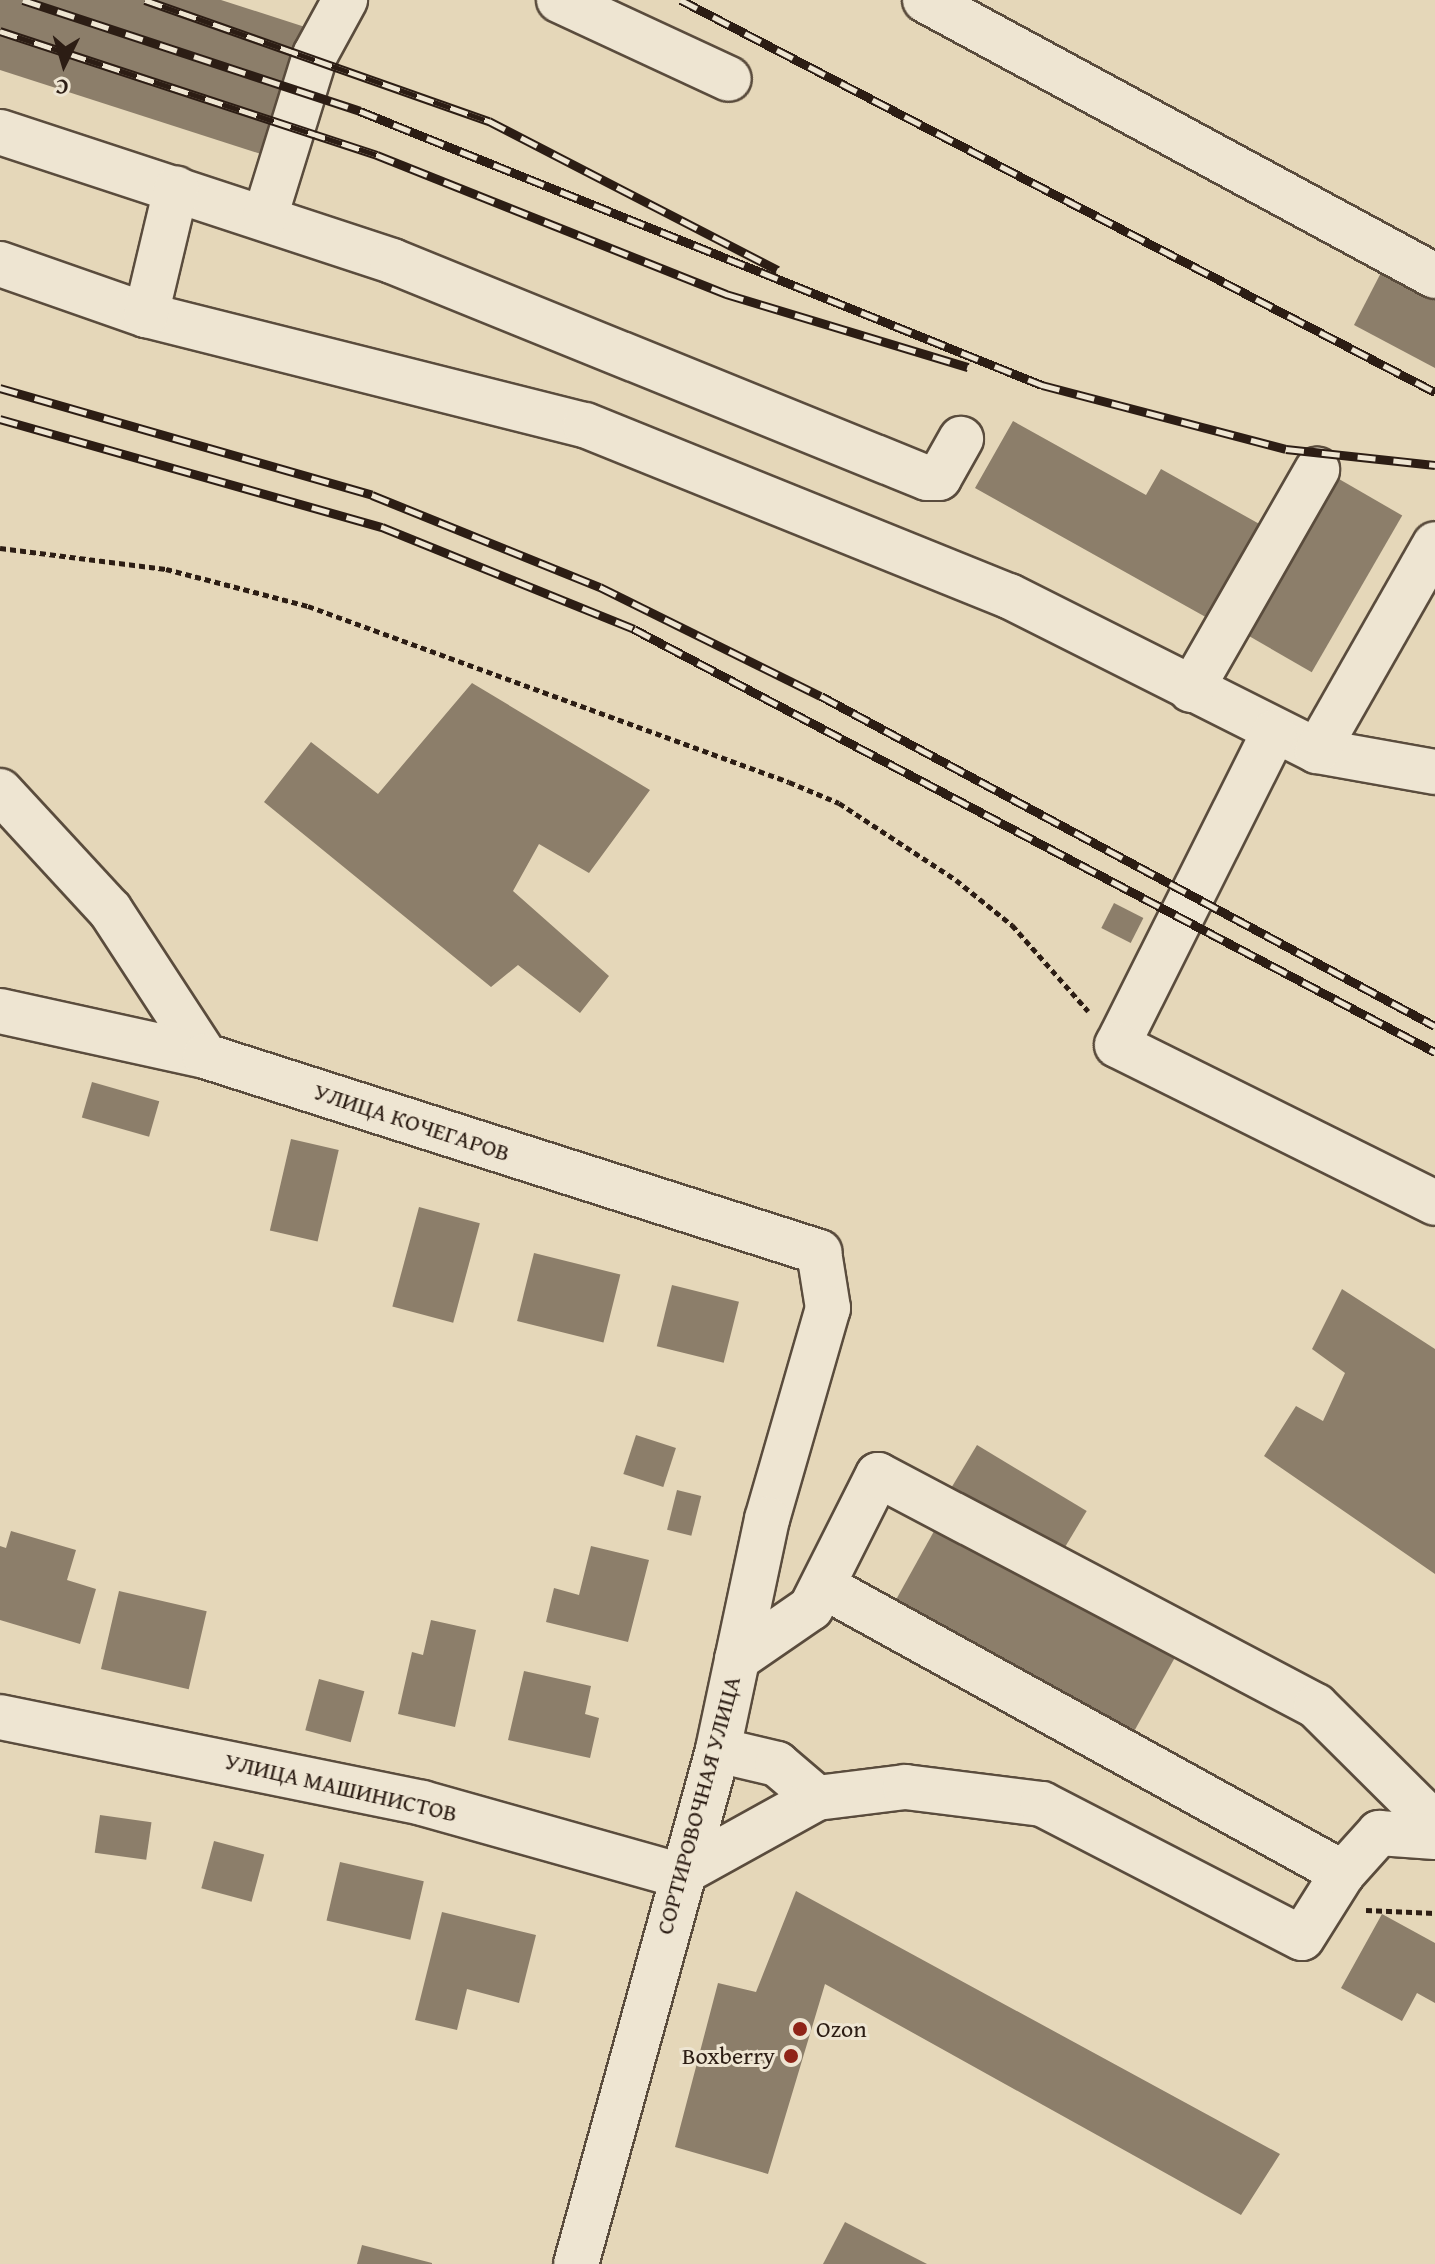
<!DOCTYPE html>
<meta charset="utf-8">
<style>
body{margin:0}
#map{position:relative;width:1435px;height:2264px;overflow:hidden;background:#e5d7b9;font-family:"Gentium Book Plus",serif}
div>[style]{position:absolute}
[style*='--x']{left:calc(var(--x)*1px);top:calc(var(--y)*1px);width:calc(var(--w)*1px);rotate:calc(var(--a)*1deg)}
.building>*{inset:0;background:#8c7e6a;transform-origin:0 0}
.path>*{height:5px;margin-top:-2.5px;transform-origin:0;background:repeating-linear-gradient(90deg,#2c1d14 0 6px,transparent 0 10px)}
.roads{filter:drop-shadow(2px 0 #5a4c3d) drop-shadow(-2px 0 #5a4c3d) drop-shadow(0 2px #5a4c3d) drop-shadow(0 -2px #5a4c3d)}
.minor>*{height:44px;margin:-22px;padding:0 22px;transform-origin:22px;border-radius:22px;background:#eee5d2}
.rail>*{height:9px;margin-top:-4.5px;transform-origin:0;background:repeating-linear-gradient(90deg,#eee5d2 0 18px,#2c1d14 0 36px);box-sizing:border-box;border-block:2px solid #2c1d14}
.dots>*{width:22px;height:22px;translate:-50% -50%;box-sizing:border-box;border:4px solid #eee5d2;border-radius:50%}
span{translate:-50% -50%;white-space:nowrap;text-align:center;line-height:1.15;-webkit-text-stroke:6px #eee5d2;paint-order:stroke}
.street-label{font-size:24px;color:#2c1d14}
.poi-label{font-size:24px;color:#2c1d14}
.left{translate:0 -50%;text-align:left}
.right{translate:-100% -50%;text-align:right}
.north{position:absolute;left:24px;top:24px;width:80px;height:80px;-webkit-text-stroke:6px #eee5d2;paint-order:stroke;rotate:185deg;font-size:22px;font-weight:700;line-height:32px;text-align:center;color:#2c1d14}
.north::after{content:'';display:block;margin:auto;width:28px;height:36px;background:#2c1d14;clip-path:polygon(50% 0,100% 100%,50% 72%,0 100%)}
</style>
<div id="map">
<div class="building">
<i style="clip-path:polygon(0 0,221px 0,305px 27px,264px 155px,0 70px)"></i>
<i style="clip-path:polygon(1387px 261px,1435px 287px,1435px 368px,1354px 325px)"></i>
<i style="clip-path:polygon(1013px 421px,1146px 495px,1161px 469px,1263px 526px,1211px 620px,975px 488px)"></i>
<i style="left:1339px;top:479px;width:73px;height:181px;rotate:30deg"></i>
<i style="clip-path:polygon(472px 683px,650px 790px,589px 873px,539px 844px,513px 891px,609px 976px,580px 1013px,518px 965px,491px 987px,264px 802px,311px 742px,378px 794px)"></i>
<i style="left:1114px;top:903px;width:33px;height:28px;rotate:27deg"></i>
<i style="left:92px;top:1082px;width:70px;height:37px;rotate:16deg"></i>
<i style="left:291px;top:1139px;width:49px;height:94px;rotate:13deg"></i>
<i style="left:419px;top:1207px;width:63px;height:103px;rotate:15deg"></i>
<i style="left:534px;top:1253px;width:89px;height:70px;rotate:14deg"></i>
<i style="left:672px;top:1285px;width:69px;height:63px;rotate:14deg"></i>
<i style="clip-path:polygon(1342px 1289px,1435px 1349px,1435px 1574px,1264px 1456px,1296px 1406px,1323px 1421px,1345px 1373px,1312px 1349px)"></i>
<i style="left:636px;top:1435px;width:42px;height:41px;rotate:18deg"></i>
<i style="left:977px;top:1445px;width:128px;height:56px;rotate:31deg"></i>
<i style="left:677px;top:1490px;width:25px;height:41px;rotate:14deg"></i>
<i style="left:938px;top:1524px;width:272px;height:91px;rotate:29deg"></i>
<i style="clip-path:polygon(11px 1531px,76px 1550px,67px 1580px,96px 1589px,80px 1644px,0 1620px,0 1546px,6px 1548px)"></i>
<i style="clip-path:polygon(591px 1546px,649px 1560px,628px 1642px,546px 1622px,554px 1588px,579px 1595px)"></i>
<i style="left:119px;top:1591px;width:90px;height:80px;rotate:13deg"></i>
<i style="clip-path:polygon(431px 1620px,476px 1630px,455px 1727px,398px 1714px,412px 1652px,423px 1655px)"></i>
<i style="clip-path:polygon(524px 1671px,591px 1686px,585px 1714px,599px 1718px,590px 1758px,508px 1740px)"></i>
<i style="left:319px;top:1679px;width:47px;height:53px;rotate:15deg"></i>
<i style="left:100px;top:1815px;width:52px;height:38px;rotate:8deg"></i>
<i style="left:214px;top:1841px;width:52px;height:49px;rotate:15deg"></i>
<i style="left:340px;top:1862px;width:86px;height:60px;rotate:13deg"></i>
<i style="clip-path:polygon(796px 1891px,1280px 2154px,1241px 2215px,825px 1984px,768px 2174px,675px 2147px,718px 1983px,756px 1992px)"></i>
<i style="clip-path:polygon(442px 1912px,536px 1935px,519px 2003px,467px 1989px,457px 2030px,415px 2020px)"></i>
<i style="clip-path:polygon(1382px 1914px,1435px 1943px,1435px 2003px,1417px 1993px,1402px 2021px,1341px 1988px)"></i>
<i style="clip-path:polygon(845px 2222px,927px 2264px,823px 2264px)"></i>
<i style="clip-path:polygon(362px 2245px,432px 2263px,432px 2264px,357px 2264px)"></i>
</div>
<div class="path">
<i style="--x:0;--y:548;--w:167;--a:7.2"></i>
<i style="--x:166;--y:569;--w:147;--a:14.6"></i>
<i style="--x:308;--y:606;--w:512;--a:20.1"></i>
<i style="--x:789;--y:782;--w:54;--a:22.8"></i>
<i style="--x:839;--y:803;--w:140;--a:33.3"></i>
<i style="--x:956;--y:880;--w:72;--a:38.8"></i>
<i style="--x:1012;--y:925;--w:115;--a:48.5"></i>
<i style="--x:1366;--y:1910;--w:69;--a:2.5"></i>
</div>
<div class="roads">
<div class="minor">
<i style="--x:559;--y:0;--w:187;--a:24.9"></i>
<i style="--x:925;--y:0;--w:580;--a:28.42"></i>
<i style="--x:0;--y:132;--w:413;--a:18.2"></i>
<i style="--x:392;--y:261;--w:577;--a:22.08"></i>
<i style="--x:927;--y:478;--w:12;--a:0"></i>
<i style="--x:939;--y:478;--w:45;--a:-60.6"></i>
<i style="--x:265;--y:217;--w:170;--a:-72.8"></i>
<i style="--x:315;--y:55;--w:63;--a:-61.4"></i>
<i style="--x:0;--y:264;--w:155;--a:19.3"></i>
<i style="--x:146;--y:315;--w:453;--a:14.1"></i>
<i style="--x:585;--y:425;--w:457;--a:22"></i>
<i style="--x:1009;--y:596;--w:345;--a:26.7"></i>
<i style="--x:1317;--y:751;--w:120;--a:10.1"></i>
<i style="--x:146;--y:315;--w:130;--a:-76.6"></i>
<i style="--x:1191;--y:690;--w:254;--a:-60.2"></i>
<i style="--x:1274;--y:732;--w:350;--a:116.6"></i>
<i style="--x:1117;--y:1045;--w:355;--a:26.4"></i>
<i style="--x:1317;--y:751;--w:238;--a:-60.3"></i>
<i style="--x:0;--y:791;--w:162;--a:47.3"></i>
<i style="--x:110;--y:910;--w:174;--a:56.9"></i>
<i style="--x:0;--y:1011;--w:210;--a:12.4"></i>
<i style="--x:205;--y:1056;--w:645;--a:17.7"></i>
<i style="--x:819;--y:1252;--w:57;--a:80.9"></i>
<i style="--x:828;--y:1308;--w:220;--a:106.1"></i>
<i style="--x:767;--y:1519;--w:236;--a:102"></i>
<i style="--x:718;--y:1750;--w:533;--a:105.44"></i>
<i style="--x:823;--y:1586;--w:594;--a:28.9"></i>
<i style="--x:737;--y:1659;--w:90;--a:-34.6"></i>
<i style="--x:811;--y:1608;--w:149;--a:-63.3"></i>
<i style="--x:878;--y:1475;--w:495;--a:27.8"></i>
<i style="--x:1316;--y:1706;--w:168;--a:44.8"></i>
<i style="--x:0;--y:1717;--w:431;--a:11.5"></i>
<i style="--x:422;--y:1803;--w:266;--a:15.7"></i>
<i style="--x:718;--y:1750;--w:61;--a:13.3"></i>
<i style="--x:777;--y:1764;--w:52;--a:40.4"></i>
<i style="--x:678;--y:1875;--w:159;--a:-29"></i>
<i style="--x:817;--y:1798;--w:89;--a:-7.1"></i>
<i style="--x:905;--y:1787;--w:138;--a:7.1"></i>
<i style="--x:1042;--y:1804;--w:292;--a:27.3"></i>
<i style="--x:1302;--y:1938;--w:77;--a:-57.8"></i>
<i style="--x:1343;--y:1873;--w:54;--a:-48"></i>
<i style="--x:1379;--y:1833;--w:56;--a:4.1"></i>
</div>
</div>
<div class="rail">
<i style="--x:23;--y:0;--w:355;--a:18.2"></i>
<i style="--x:360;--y:111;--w:735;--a:21.89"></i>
<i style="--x:1042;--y:385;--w:252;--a:14.7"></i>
<i style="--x:1286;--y:449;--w:150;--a:6.1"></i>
<i style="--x:145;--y:0;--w:365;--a:19.4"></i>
<i style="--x:489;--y:121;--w:325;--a:27.3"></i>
<i style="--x:681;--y:0;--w:850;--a:27.47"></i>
<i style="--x:0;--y:31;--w:397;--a:18.2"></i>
<i style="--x:377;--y:155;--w:376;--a:21.7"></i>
<i style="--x:726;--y:294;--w:253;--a:16.8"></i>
<i style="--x:0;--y:388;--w:387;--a:16"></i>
<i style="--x:372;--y:495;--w:246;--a:22"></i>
<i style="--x:600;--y:587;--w:246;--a:26.3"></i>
<i style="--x:821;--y:696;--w:697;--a:28.26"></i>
<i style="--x:0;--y:419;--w:397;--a:15.8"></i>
<i style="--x:382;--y:527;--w:272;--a:22"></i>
<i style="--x:634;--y:629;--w:906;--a:27.84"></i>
</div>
<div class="dots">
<i style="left:800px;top:2029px;background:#8f2418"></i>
<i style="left:791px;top:2056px;background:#8f2418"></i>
</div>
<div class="street-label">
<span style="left:412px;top:1122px;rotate:18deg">УЛИЦА КОЧЕГАРОВ</span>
<span style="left:341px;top:1787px;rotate:13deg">УЛИЦА МАШИНИСТОВ</span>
<span style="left:698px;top:1805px;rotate:-75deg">СОРТИРОВОЧНАЯ УЛИЦА</span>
</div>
<div class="poi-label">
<span class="left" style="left:816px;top:2029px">Ozon</span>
<span class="right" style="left:775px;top:2056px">Boxberry</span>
</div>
<div class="north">С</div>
</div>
